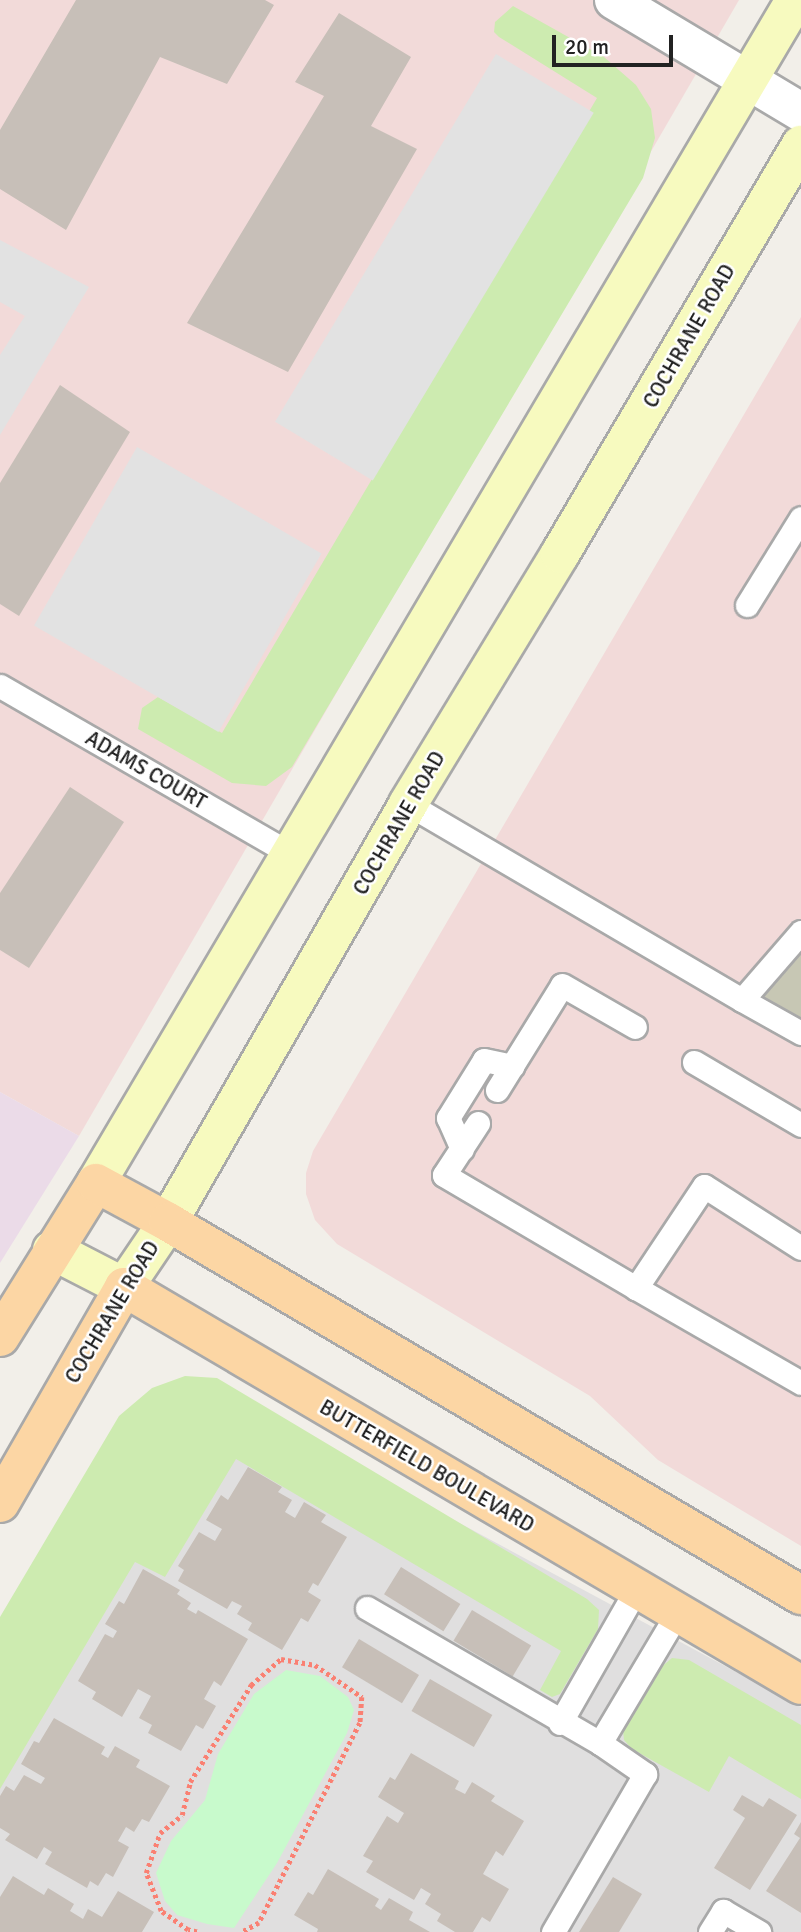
<!DOCTYPE html>
<style>
body{margin:0}
#map{position:relative;width:801px;height:1932px;overflow:hidden;background:#f2efe9;font-family:Signika,sans-serif}
div>[style]{position:absolute}
[style*='--x']{left:calc(var(--x)*1px);top:calc(var(--y)*1px);width:calc(var(--w)*1px);rotate:calc(var(--a)*1deg)}
.residential>*{inset:0;background:#e0dfdf}
.commercial>*{inset:0;background:#f2dad9}
.industrial>*{inset:0;background:#ebdbe8}
.construction>*{inset:0;background:#c7c7b4}
.grass>*{inset:0;background:#cdebb0}
.park>*{inset:0;background:#c8facc}
.parking>*{inset:0;background:#e2e2e2;transform-origin:0 0}
.building>*{inset:0;background:#c7bfb8;transform-origin:0 0}
.path>*{height:4.5px;margin-top:-2.25px;transform-origin:0;background:repeating-linear-gradient(90deg,#fa8072 0 3.5px,transparent 0 7px)}
.roads{filter:drop-shadow(2px 0 #a9a9a9) drop-shadow(-2px 0 #a9a9a9) drop-shadow(0 2px #a9a9a9) drop-shadow(0 -2px #a9a9a9)}
.service>*{height:23px;margin:-11.5px;padding:0 11.5px;transform-origin:11.5px;border-radius:11.5px;background:#fff}
.minor>*{height:38px;margin:-19px;padding:0 19px;transform-origin:19px;border-radius:19px;background:#fff}
.secondary>*{height:38px;margin:-19px;padding:0 19px;transform-origin:19px;border-radius:19px;background:#f7fabf}
.primary>*{height:38px;margin:-19px;padding:0 19px;transform-origin:19px;border-radius:19px;background:#fcd6a4}
span{translate:-50% -50%;white-space:nowrap;text-align:center;line-height:1.15;-webkit-text-stroke:5px #fff;paint-order:stroke}
.street-label{font-size:21px;color:#222}
.scale{position:absolute;left:552px;top:35px;width:121px;height:32px;box-sizing:border-box;border:4px solid #222;border-top:0;padding-left:9px;font-size:21px;line-height:24px;white-space:nowrap;color:#222;-webkit-text-stroke:5px #fff;paint-order:stroke}
</style>
<div id="map">
<div class="residential">
<i style="clip-path:polygon(220px 1394px,801px 1707px,801px 1932px,0 1932px,0 1642px)"></i>
</div>
<div class="commercial">
<i style="clip-path:polygon(0 0,739px 0,79px 1136px,0 1092px)"></i>
<i style="clip-path:polygon(801px 317px,801px 945px,744px 1010px,801px 1045px,801px 1546px,658px 1460px,590px 1396px,337px 1244px,315px 1220px,306px 1194px,306px 1173px,313px 1151px)"></i>
</div>
<div class="industrial">
<i style="clip-path:polygon(0 1092px,79px 1136px,0 1263px)"></i>
</div>
<div class="construction">
<i style="clip-path:polygon(801px 945px,801px 1045px,743px 1010px)"></i>
</div>
<div class="grass">
<i style="clip-path:polygon(513px 6px,604px 57px,636px 85px,651px 109px,655px 138px,643px 178px,292px 767px,266px 786px,232px 783px,138px 729px,142px 708px,158px 697px,222px 733px,597px 98px,499px 37px,494px 32px,495px 22px)"></i>
<i style="clip-path:polygon(185px 1376px,217px 1378px,587px 1599px,599px 1610px,598px 1629px,560px 1694px,552px 1697px,540px 1690px,561px 1651px,236px 1459px,165px 1577px,135px 1562px,0 1789px,0 1617px,119px 1416px,152px 1388px)"></i>
<i style="clip-path:polygon(672px 1658px,689px 1660px,801px 1725px,801px 1799px,729px 1756px,709px 1792px,632px 1749px,624px 1740px,623px 1730px,660px 1668px)"></i>
</div>
<div class="park">
<i style="clip-path:polygon(286px 1670px,320px 1676px,348px 1697px,354px 1710px,347px 1733px,277px 1863px,234px 1928px,207px 1924px,177px 1915px,165px 1901px,156px 1873px,171px 1841px,205px 1800px,218px 1754px,254px 1694px)"></i>
</div>
<div class="parking">
<i style="left:496px;top:54px;width:114px;height:429px;rotate:31deg"></i>
<i style="clip-path:polygon(0 240px,89px 287px,0 435px,0 355px,25px 316px,0 302px)"></i>
<i style="left:137px;top:447px;width:213px;height:206px;rotate:30deg"></i>
</div>
<div class="building">
<i style="clip-path:polygon(76px 0,265px 0,274px 5px,227px 84px,160px 57px,66px 230px,0 189px,0 130px)"></i>
<i style="clip-path:polygon(339px 13px,411px 57px,371px 126px,417px 149px,288px 372px,187px 323px,324px 96px,295px 82px)"></i>
<i style="clip-path:polygon(60px 385px,130px 432px,19px 616px,0 604px,0 483px)"></i>
<i style="clip-path:polygon(70px 787px,124px 822px,29px 968px,0 950px,0 893px)"></i>
<i style="clip-path:polygon(248px 1467px,282px 1487px,278px 1492px,292px 1500px,285px 1512px,295px 1518px,304px 1502px,326px 1515px,321px 1522px,347px 1537px,318px 1586px,313px 1583px,308px 1592px,321px 1600px,308px 1622px,301px 1618px,282px 1650px,248px 1630px,252px 1623px,237px 1614px,242px 1606px,232px 1601px,227px 1609px,178px 1581px,184px 1570px,178px 1566px,199px 1532px,215px 1541px,222px 1529px,206px 1520px,221px 1495px,228px 1500px)"></i>
<i style="left:401px;top:1567px;width:70px;height:32px;rotate:32deg"></i>
<i style="clip-path:polygon(143px 1569px,180px 1590px,177px 1594px,191px 1603px,187px 1609px,196px 1614px,198px 1610px,248px 1639px,221px 1686px,214px 1681px,204px 1699px,216px 1706px,203px 1729px,196px 1725px,181px 1751px,148px 1733px,152px 1725px,139px 1718px,151px 1696px,138px 1689px,122px 1717px,92px 1699px,96px 1692px,78px 1681px,105px 1634px,113px 1638px,117px 1631px,105px 1624px,119px 1601px,124px 1604px)"></i>
<i style="left:472px;top:1610px;width:69px;height:36px;rotate:31deg"></i>
<i style="left:359px;top:1639px;width:70px;height:33px;rotate:31deg"></i>
<i style="left:430px;top:1679px;width:72px;height:37px;rotate:30deg"></i>
<i style="clip-path:polygon(54px 1718px,105px 1747px,101px 1754px,108px 1758px,115px 1746px,140px 1760px,136px 1767px,170px 1786px,149px 1822px,142px 1819px,134px 1832px,126px 1827px,118px 1841px,129px 1847px,113px 1877px,106px 1873px,98px 1886px,90px 1881px,87px 1888px,45px 1864px,52px 1852px,44px 1847px,37px 1859px,5px 1840px,10px 1834px,0 1828px,0 1796px,6px 1786px,14px 1791px,24px 1775px,41px 1784px,45px 1778px,21px 1764px,34px 1741px,39px 1743px)"></i>
<i style="clip-path:polygon(411px 1753px,459px 1781px,455px 1789px,465px 1794px,472px 1782px,495px 1796px,491px 1801px,524px 1821px,503px 1856px,496px 1851px,483px 1874px,509px 1889px,490px 1922px,482px 1917px,473px 1932px,455px 1932px,437px 1921px,441px 1914px,425px 1904px,431px 1894px,421px 1888px,414px 1900px,366px 1872px,373px 1861px,363px 1856px,387px 1816px,398px 1823px,404px 1813px,378px 1797px,390px 1777px,395px 1780px)"></i>
<i style="clip-path:polygon(742px 1795px,763px 1807px,769px 1798px,797px 1815px,750px 1890px,714px 1868px,745px 1818px,733px 1810px)"></i>
<i style="clip-path:polygon(801px 1822px,801px 1913px,766px 1891px,800px 1838px,794px 1834px)"></i>
<i style="clip-path:polygon(328px 1869px,379px 1899px,375px 1906px,381px 1910px,389px 1898px,413px 1912px,409px 1920px,430px 1932px,317px 1932px,318px 1929px,294px 1915px,308px 1892px,313px 1895px)"></i>
<i style="clip-path:polygon(13px 1876px,44px 1895px,48px 1888px,74px 1904px,70px 1911px,83px 1919px,88px 1909px,102px 1917px,118px 1891px,154px 1912px,142px 1932px,0 1932px,0 1897px)"></i>
<i style="clip-path:polygon(613px 1877px,642px 1894px,619px 1932px,579px 1932px)"></i>
</div>
<div class="path">
<i style="--x:197;--y:1932;--w:9;--a:-167"></i>
<i style="--x:188;--y:1930;--w:33;--a:-145"></i>
<i style="--x:161;--y:1911;--w:41;--a:-111.5"></i>
<i style="--x:146;--y:1873;--w:42;--a:-70.7"></i>
<i style="--x:160;--y:1833;--w:28;--a:-39"></i>
<i style="--x:182;--y:1815;--w:34;--a:-76"></i>
<i style="--x:190;--y:1782;--w:115;--a:-57.8"></i>
<i style="--x:251;--y:1685;--w:40;--a:-41"></i>
<i style="--x:281;--y:1659;--w:35;--a:10"></i>
<i style="--x:315;--y:1665;--w:57;--a:34.2"></i>
<i style="--x:362;--y:1697;--w:26;--a:94"></i>
<i style="--x:360;--y:1723;--w:224;--a:116.8"></i>
<i style="--x:259;--y:1923;--w:19;--a:152"></i>
</div>
<div class="roads">
<div class="service">
<i style="--x:747;--y:605;--w:102;--a:-58.2"></i>
<i style="--x:0;--y:686;--w:336;--a:30"></i>
<i style="--x:408;--y:804;--w:387;--a:30.4"></i>
<i style="--x:742;--y:1000;--w:90;--a:-49.1"></i>
<i style="--x:742;--y:1000;--w:68;--a:29.2"></i>
<i style="--x:694;--y:1062;--w:124;--a:30.5"></i>
<i style="--x:497;--y:1090;--w:123;--a:-58.2"></i>
<i style="--x:562;--y:985;--w:84;--a:29.9"></i>
<i style="--x:478;--y:1123;--w:62;--a:123.2"></i>
<i style="--x:444;--y:1175;--w:223;--a:30.5"></i>
<i style="--x:462;--y:1149;--w:34;--a:-114"></i>
<i style="--x:448;--y:1118;--w:68;--a:-58.2"></i>
<i style="--x:484;--y:1060;--w:29;--a:12"></i>
<i style="--x:801;--y:1248;--w:115;--a:-147.4"></i>
<i style="--x:704;--y:1186;--w:123;--a:123.7"></i>
<i style="--x:636;--y:1288;--w:190;--a:29.9"></i>
<i style="--x:367;--y:1608;--w:269;--a:30.1"></i>
<i style="--x:600;--y:1743;--w:55;--a:34.6"></i>
<i style="--x:645;--y:1774;--w:183;--a:120.2"></i>
<i style="--x:560;--y:1723;--w:155;--a:-60.3"></i>
<i style="--x:600;--y:1743;--w:152;--a:-59.2"></i>
<i style="--x:710;--y:1932;--w:25;--a:-58"></i>
<i style="--x:723;--y:1911;--w:42;--a:30.3"></i>
</div>
<div class="minor">
<i style="--x:614;--y:0;--w:218;--a:30.9"></i>
</div>
<div class="secondary">
<i style="--x:96;--y:1183;--w:1374;--a:-59.42"></i>
<i style="--x:52;--y:1250;--w:81;--a:27.2"></i>
<i style="--x:124;--y:1287;--w:78;--a:-55.9"></i>
<i style="--x:168;--y:1222;--w:482;--a:-60.1"></i>
<i style="--x:408;--y:804;--w:293;--a:-58.7"></i>
<i style="--x:560;--y:554;--w:475;--a:-59.5"></i>
</div>
<div class="primary">
<i style="--x:0;--y:1337;--w:181;--a:-58.1"></i>
<i style="--x:96;--y:1183;--w:82;--a:28.4"></i>
<i style="--x:168;--y:1222;--w:735;--a:30.51"></i>
<i style="--x:0;--y:1503;--w:249;--a:-60.1"></i>
<i style="--x:124;--y:1287;--w:785;--a:30.45"></i>
</div>
</div>
<div class="street-label">
<span style="left:689px;top:336px;rotate:-60deg">COCHRANE ROAD</span>
<span style="left:146px;top:770px;rotate:30deg">ADAMS COURT</span>
<span style="left:399px;top:823px;rotate:-60deg">COCHRANE ROAD</span>
<span style="left:112px;top:1312px;rotate:-59deg">COCHRANE ROAD</span>
<span style="left:427px;top:1466px;rotate:30deg">BUTTERFIELD BOULEVARD</span>
</div>
<div class="scale">20 m</div>
</div>
